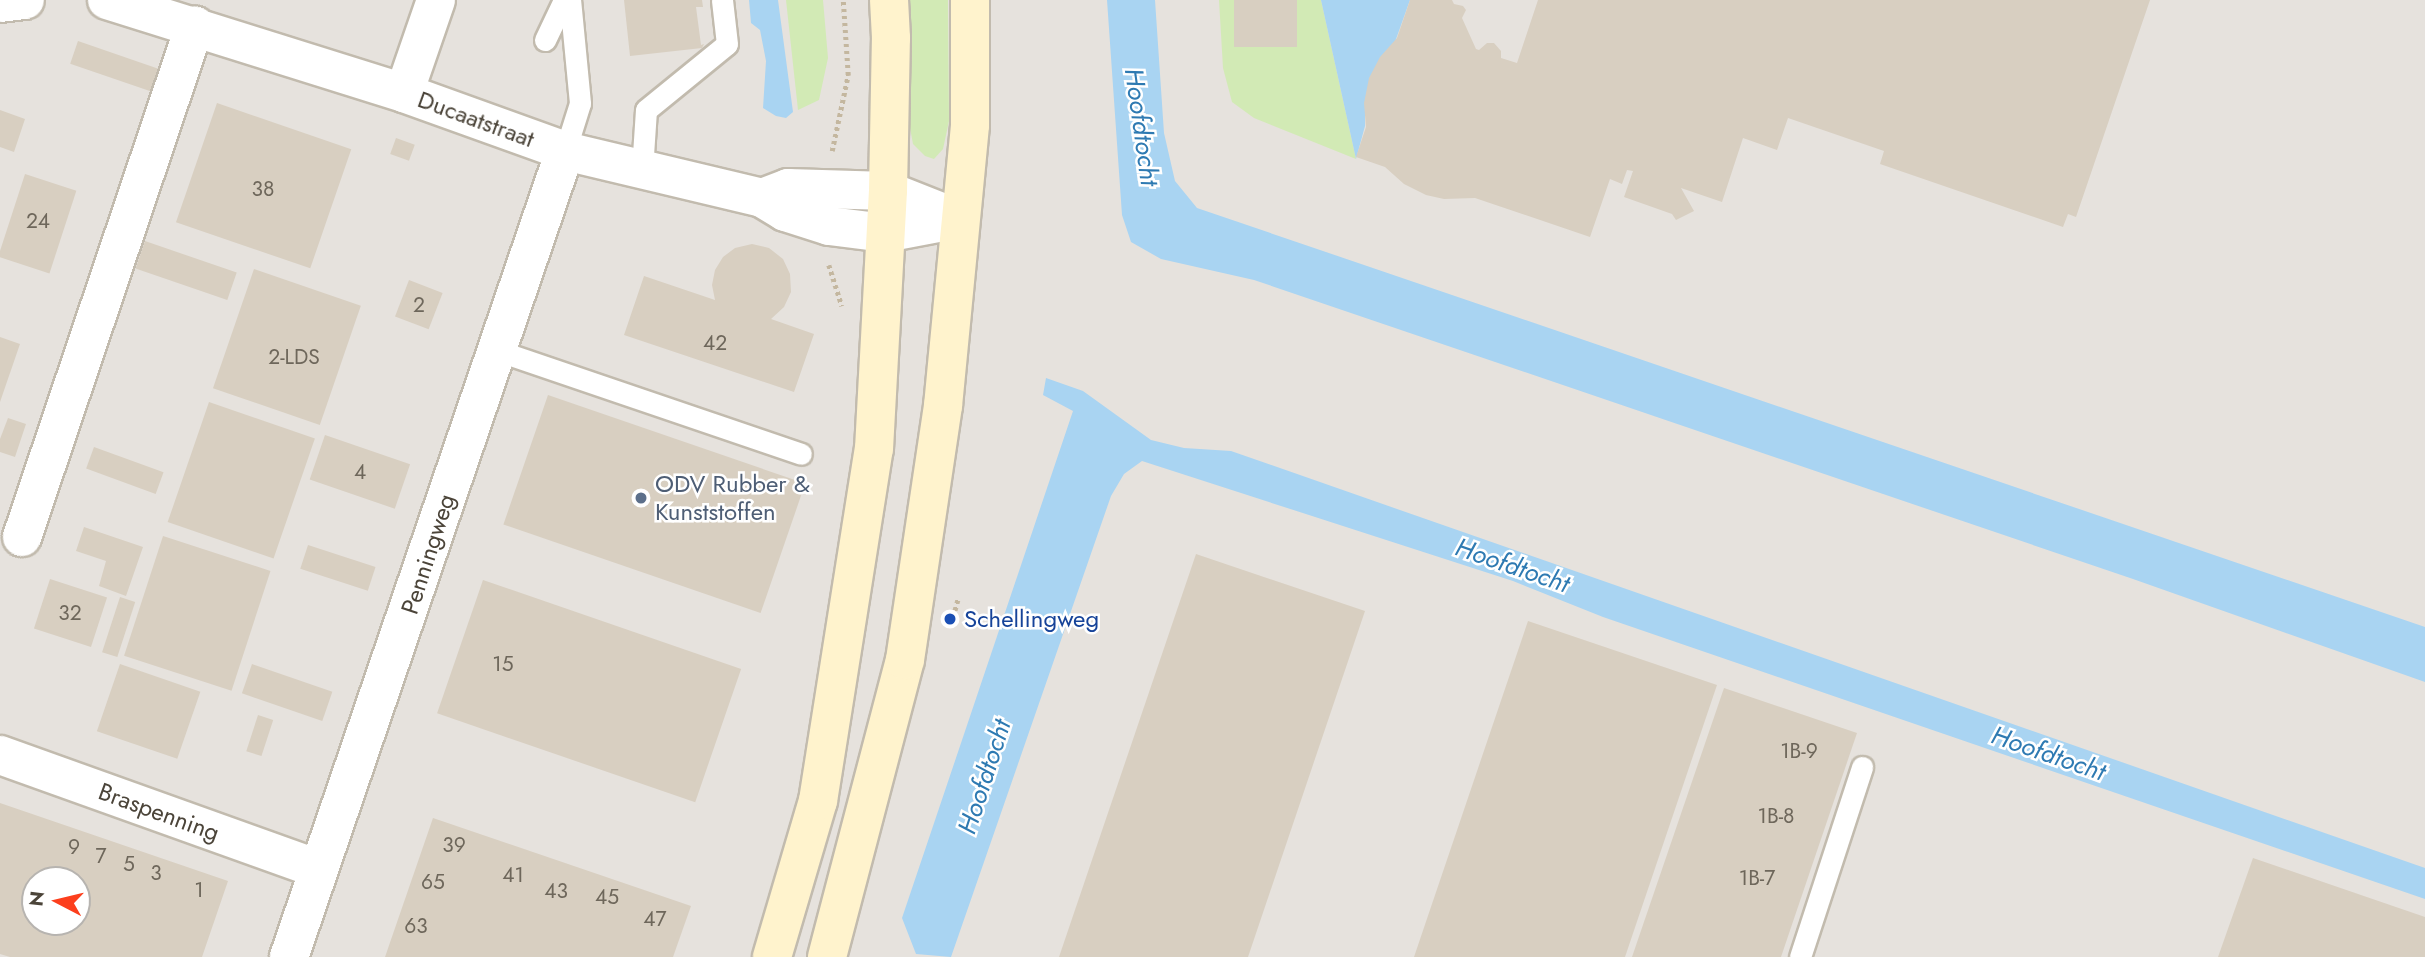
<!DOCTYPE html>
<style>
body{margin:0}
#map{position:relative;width:2425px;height:957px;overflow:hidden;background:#f6f3ec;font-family:Jost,sans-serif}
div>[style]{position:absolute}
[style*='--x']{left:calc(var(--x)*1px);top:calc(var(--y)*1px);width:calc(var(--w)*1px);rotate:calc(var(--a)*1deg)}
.industrial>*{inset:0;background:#e6e2dd}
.green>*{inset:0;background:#d2eab5}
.water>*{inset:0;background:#a9d4f2}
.building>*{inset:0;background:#d8cfc1;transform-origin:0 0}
.path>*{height:4.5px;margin-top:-2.25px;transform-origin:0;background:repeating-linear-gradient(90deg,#c4b79f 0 3.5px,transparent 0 7px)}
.roads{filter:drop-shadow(2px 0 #c2bbae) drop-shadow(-2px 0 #c2bbae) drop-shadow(0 2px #c2bbae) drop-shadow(0 -2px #c2bbae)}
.lane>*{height:21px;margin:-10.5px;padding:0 10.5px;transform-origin:10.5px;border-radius:10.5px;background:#fff}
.street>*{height:38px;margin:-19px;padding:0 19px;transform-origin:19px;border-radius:19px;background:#fff}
.secondary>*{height:38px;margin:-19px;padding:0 19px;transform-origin:19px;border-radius:19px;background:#fff3cd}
.dots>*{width:19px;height:19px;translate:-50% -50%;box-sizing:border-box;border:4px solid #fff;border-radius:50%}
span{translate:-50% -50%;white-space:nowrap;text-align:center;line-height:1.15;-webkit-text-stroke:5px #fff;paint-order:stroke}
.number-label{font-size:21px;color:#6e675b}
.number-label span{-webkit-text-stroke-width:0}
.street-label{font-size:24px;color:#4b4439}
.service-label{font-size:24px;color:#4e5e75}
.left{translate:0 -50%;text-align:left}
.transit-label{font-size:24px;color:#164399}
.water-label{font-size:26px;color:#2e7ab2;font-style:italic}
.north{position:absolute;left:21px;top:866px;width:70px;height:70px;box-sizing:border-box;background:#fff;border:2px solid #b7b4b0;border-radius:50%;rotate:277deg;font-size:19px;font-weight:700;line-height:28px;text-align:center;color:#4b4439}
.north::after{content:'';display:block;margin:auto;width:24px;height:32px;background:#fc3f1d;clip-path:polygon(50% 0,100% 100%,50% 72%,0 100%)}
</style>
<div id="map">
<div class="industrial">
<i style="clip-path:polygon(evenodd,0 0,2425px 0,2425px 957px,0 957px,0 0,35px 880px,77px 880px,77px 922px,35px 922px,35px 880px)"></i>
</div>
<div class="green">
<i style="clip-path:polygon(786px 0,823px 0,828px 58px,819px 100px,798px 110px)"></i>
<i style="clip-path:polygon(898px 0,948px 0,949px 121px,943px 149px,934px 159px,925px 156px,913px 144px,905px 101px)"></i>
<i style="clip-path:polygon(1219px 0,1321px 0,1356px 159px,1254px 118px,1232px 102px,1223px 68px)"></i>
</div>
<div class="water">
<i style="clip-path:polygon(749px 0,778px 0,793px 112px,786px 118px,776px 116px,763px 108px,766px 61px,760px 30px,751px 23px)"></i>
<i style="clip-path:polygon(1107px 0,1155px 0,1164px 133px,1175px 181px,1197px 208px,2425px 627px,2425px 682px,2133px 579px,1254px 280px,1161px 259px,1131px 242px,1122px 215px)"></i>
<i style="clip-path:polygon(1321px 0,1410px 0,1395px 42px,1370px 79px,1365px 101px,1365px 126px,1356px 159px)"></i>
<i style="clip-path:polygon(1046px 378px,1083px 391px,1151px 440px,1184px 448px,1231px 451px,2425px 868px,2425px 899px,1603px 617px,1513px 581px,1142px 461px,1124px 474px,1111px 496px,951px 957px,916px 954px,902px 918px,1073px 411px,1043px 395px)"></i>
</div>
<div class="building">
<i style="clip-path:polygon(624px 0,702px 0,703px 7px,696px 7px,701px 45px,704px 44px,702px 48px,630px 56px)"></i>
<i style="left:1234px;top:0;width:63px;height:47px"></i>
<i style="clip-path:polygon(1410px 0,1452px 0,1454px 4px,1463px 6px,1466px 10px,1462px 18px,1476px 49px,1479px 50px,1487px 43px,1494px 43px,1501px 51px,1501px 58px,1517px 63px,1538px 0,2150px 0,2076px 217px,2068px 214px,2063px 227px,1880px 164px,1884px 151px,1788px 118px,1777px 150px,1743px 138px,1722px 202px,1681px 188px,1694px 211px,1676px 220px,1672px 214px,1624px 197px,1633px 171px,1627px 170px,1622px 184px,1610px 179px,1590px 237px,1475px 198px,1444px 199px,1426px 195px,1404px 184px,1385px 167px,1356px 157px,1366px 127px,1364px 103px,1369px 78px,1380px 57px,1397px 38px)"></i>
<i style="left:78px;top:41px;width:88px;height:24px;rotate:19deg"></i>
<i style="left:217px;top:103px;width:142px;height:126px;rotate:19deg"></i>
<i style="clip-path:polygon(0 110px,25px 119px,14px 152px,0 147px)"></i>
<i style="left:396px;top:138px;width:20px;height:17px;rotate:20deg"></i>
<i style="left:25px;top:174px;width:54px;height:87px;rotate:18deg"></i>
<i style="left:145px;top:241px;width:97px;height:29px;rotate:19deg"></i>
<i style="clip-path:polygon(752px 244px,769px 248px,783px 259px,790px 274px,791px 292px,784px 307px,771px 319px,814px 334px,794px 392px,624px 335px,644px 276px,715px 300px,712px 285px,715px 270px,723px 257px,735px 248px)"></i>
<i style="left:254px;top:269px;width:113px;height:126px;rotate:19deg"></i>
<i style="left:409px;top:280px;width:36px;height:39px;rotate:21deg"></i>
<i style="clip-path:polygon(0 337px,20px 344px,0 402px)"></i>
<i style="left:548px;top:395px;width:272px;height:137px;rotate:19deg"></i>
<i style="left:209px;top:402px;width:112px;height:127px;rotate:19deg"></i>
<i style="clip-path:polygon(8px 418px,26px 424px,15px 457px,0 452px,0 439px)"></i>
<i style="left:325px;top:435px;width:90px;height:47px;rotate:19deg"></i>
<i style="left:94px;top:447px;width:74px;height:23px;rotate:20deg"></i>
<i style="clip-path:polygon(84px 527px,143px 547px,126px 596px,99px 586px,106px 561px,76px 551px)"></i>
<i style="left:163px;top:536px;width:113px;height:126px;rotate:18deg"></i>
<i style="left:308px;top:545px;width:71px;height:25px;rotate:18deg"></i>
<i style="clip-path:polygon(1196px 554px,1365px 611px,1248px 957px,1059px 957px)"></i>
<i style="left:50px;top:579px;width:60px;height:52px;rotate:18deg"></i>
<i style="left:483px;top:580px;width:273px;height:141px;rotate:19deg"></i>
<i style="left:120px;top:597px;width:16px;height:58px;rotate:18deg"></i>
<i style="clip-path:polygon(1528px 621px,1717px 685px,1625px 957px,1414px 957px)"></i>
<i style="left:120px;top:664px;width:85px;height:71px;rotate:19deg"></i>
<i style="left:252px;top:664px;width:85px;height:31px;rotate:19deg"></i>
<i style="clip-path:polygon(1724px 688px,1857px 733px,1781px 957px,1632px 957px)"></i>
<i style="left:258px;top:715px;width:16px;height:38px;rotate:18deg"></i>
<i style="clip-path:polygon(evenodd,0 803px,228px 881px,202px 957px,10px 957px,0 954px,0 803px,35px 880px,77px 880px,77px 922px,35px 922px,35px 880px)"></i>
<i style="clip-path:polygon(433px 818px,691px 906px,673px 957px,385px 957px)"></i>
<i style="clip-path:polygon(2253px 858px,2425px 917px,2425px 957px,2218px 957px)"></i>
</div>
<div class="path">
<i style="--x:832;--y:151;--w:78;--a:-78.1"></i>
<i style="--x:848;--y:75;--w:75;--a:-93.8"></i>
<i style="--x:829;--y:265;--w:43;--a:72.4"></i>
<i style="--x:953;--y:617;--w:20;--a:-75"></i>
</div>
<div class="roads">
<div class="lane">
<i style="--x:545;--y:40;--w:44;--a:-64.6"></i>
<i style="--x:565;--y:151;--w:50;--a:-72.6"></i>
<i style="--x:580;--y:103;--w:103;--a:-95.5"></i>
<i style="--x:642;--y:170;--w:60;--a:-86.2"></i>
<i style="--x:646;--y:110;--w:104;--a:-39.2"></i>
<i style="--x:727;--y:44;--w:44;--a:-96.5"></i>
<i style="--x:496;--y:350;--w:322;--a:18.8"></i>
<i style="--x:1800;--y:957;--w:200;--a:-71.9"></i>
</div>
<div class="street">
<i style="--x:107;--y:0;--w:311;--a:17.4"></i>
<i style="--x:404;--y:93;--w:171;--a:19.8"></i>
<i style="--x:565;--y:151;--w:203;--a:13.4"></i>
<i style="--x:762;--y:198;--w:27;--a:31"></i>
<i style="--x:785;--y:212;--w:46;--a:17.7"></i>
<i style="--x:829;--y:226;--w:56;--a:7.1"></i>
<i style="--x:885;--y:233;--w:75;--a:-10.7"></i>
<i style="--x:0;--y:3;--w:25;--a:-7"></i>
<i style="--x:404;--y:93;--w:98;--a:-71"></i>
<i style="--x:762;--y:198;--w:28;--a:-21"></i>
<i style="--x:788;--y:188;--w:100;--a:1.7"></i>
<i style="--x:888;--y:191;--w:76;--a:21.5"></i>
<i style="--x:22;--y:537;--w:540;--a:-71.33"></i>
<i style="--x:0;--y:755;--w:338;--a:19.7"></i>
<i style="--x:289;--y:957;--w:852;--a:-71.1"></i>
</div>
<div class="secondary">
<i style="--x:772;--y:957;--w:163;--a:-73.6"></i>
<i style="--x:818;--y:801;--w:356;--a:-81"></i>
<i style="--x:874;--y:449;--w:258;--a:-86.9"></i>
<i style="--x:888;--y:191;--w:153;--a:-88.9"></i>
<i style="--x:891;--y:38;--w:38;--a:-93"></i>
<i style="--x:827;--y:957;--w:307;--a:-75.3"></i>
<i style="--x:905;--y:660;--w:257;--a:-81.5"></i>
<i style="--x:943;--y:406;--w:282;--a:-84.5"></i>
<i style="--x:970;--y:125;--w:125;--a:-90"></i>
</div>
</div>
<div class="dots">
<i style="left:641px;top:498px;background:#5c6f8a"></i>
<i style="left:950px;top:619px;background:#1a4fb4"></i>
</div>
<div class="number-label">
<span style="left:263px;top:189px">38</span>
<span style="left:38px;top:221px">24</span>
<span style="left:419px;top:305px">2</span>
<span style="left:715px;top:343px">42</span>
<span style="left:294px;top:357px">2-LDS</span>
<span style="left:360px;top:472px">4</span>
<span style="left:70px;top:613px">32</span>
<span style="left:503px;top:664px">15</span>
<span style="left:1799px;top:751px">1B-9</span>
<span style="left:1776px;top:816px">1B-8</span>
<span style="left:454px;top:845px">39</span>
<span style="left:74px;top:847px">9</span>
<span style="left:101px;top:856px">7</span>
<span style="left:129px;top:864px">5</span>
<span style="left:156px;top:873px">3</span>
<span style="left:513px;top:875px">41</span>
<span style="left:1757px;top:878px">1B-7</span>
<span style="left:433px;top:882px">65</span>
<span style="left:199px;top:890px">1</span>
<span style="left:556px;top:891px">43</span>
<span style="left:607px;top:897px">45</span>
<span style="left:655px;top:919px">47</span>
<span style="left:416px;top:926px">63</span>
</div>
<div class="street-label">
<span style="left:476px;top:119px;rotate:20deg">Ducaatstraat</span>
<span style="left:428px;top:554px;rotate:-72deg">Penningweg</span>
<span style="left:159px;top:812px;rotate:20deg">Braspenning</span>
</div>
<div class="service-label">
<span class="left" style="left:655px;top:498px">ODV Rubber &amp;<br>Kunststoffen</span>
</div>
<div class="transit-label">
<span class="left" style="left:964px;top:619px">Schellingweg</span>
</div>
<div class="water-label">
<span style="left:1141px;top:127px;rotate:82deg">Hoofdtocht</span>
<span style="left:1512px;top:566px;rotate:19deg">Hoofdtocht</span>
<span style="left:2048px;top:754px;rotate:19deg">Hoofdtocht</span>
<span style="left:985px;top:777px;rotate:-72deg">Hoofdtocht</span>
</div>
<div class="north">N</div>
</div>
